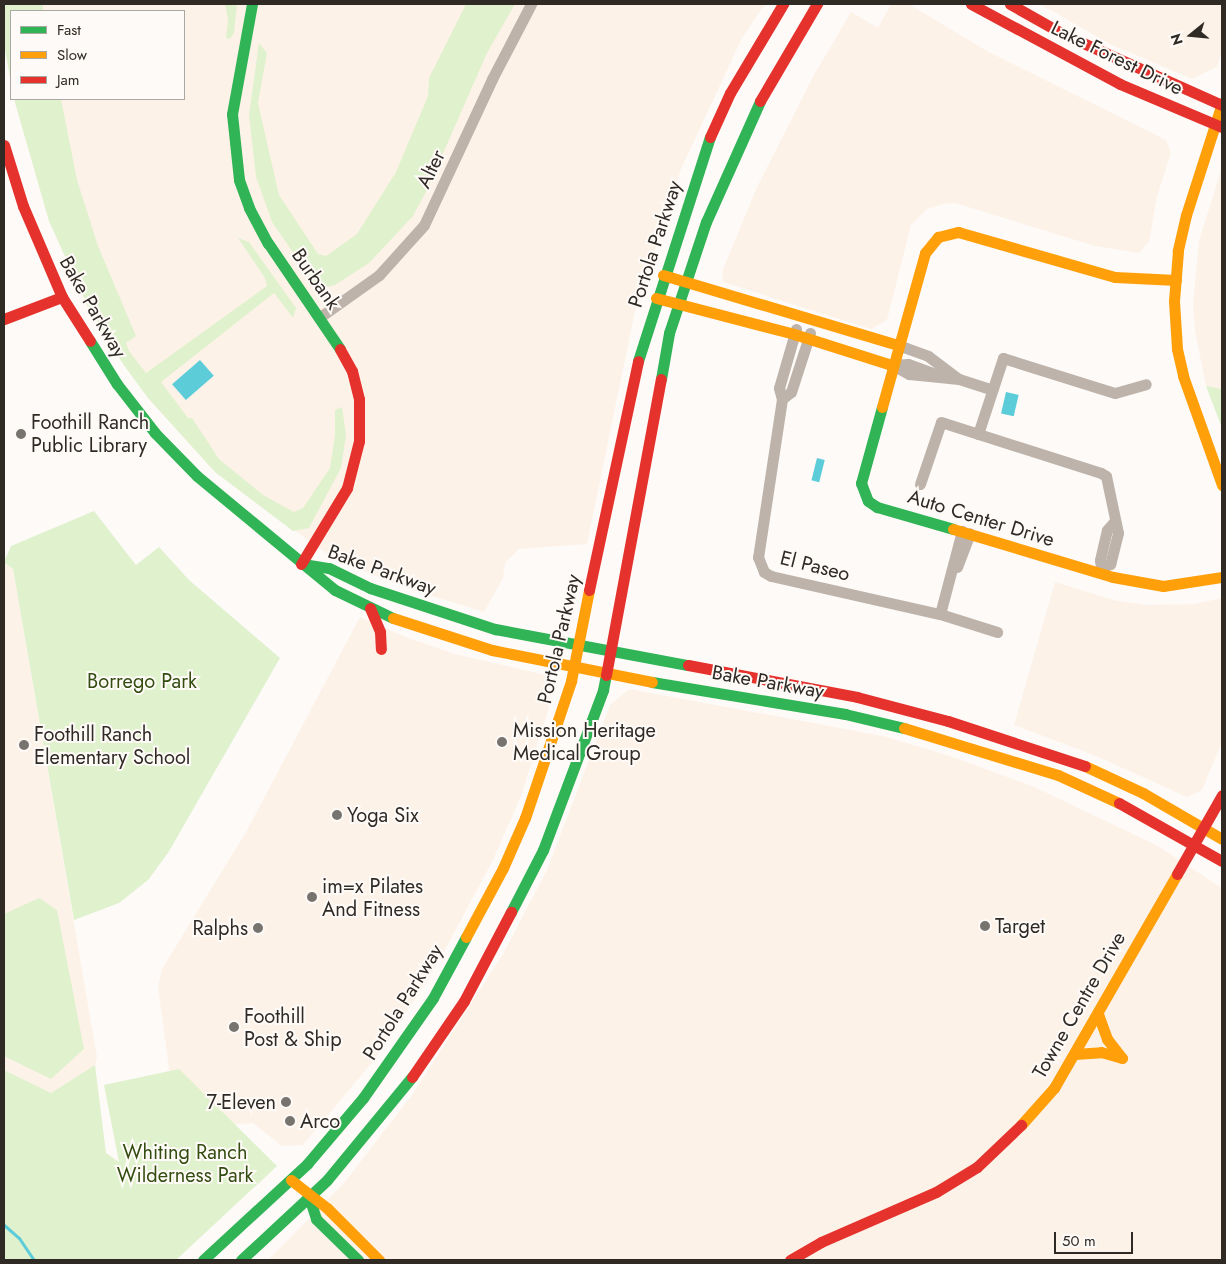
<!DOCTYPE html>
<style>
body{margin:0}
#map{position:relative;width:1226px;height:1264px;overflow:hidden;background:#fdfaf8;font-family:Jost,sans-serif}
div>[style]{position:absolute}
[style*='--x']{left:calc(var(--x)*1px);top:calc(var(--y)*1px);width:calc(var(--w)*1px);rotate:calc(var(--a)*1deg)}
.built>*{inset:0;background:#fdf2e8}
.green>*{inset:0;background:#e0f1cd}
.water>*{inset:0;background:#5dccd9;transform-origin:0 0}
.stream>*{height:3px;margin:-1.5px;padding:0 1.5px;transform-origin:1.5px;border-radius:1.5px;background:#5dccd9}
.street>*{height:11px;margin:-5.5px;padding:0 5.5px;transform-origin:5.5px;border-radius:5.5px;background:#bdb3aa}
.fast>*{height:11px;margin:-5.5px;padding:0 5.5px;transform-origin:5.5px;border-radius:5.5px;background:#30b455}
.slow>*{height:11px;margin:-5.5px;padding:0 5.5px;transform-origin:5.5px;border-radius:5.5px;background:#ff9f0a}
.jam>*{height:11px;margin:-5.5px;padding:0 5.5px;transform-origin:5.5px;border-radius:5.5px;background:#e5322d}
.dots>*{width:14px;height:14px;translate:-50% -50%;box-sizing:border-box;border:2px solid #fefaf7;border-radius:50%}
span{translate:-50% -50%;white-space:nowrap;text-align:center;line-height:1.15;-webkit-text-stroke:4px #fefaf7;paint-order:stroke}
.street-label{font-size:20px;color:#2f2a24}
.poi-label{font-size:20px;color:#2f2a24}
.left{translate:0 -50%;text-align:left}
.right{translate:-100% -50%;text-align:right}
.park-label{font-size:20px;color:#334c10}
.frame{position:absolute;inset:0;border:5px solid #2f2a24;pointer-events:none}
.legend{position:absolute;left:10px;top:10px;width:175px;height:90px;box-sizing:border-box;background:#fefaf7;border:1px solid #aba7a3;margin:0;padding:6px 9px;list-style:none;font-size:15px;color:#2f2a24}
.legend li{display:flex;align-items:center;gap:10px;height:25px}
.legend b{width:25px;border:1px solid #aba7a3}
.north{position:absolute;left:1166px;top:10px;width:50px;height:50px;-webkit-text-stroke:4px #fefaf7;paint-order:stroke;rotate:253deg;font-size:14px;font-weight:700;line-height:20px;text-align:center;color:#2f2a24}
.north::after{content:'';display:block;margin:auto;width:18px;height:22px;background:#2f2a24;clip-path:polygon(50% 0,100% 100%,50% 72%,0 100%)}
.scale{position:absolute;left:1054px;top:1232px;width:79px;height:22px;box-sizing:border-box;border:2px solid #2f2a24;border-top:0;padding-left:6px;font-size:15px;line-height:18px;white-space:nowrap;color:#2f2a24;-webkit-text-stroke:4px #fefaf7;paint-order:stroke}
</style>
<div id="map">
<div class="built">
<i style="clip-path:polygon(4px 4px,765px 4px,742px 38px,681px 169px,635px 311px,587px 544px,519px 549px,505px 563px,503px 578px,484px 612px,410px 589px,334px 559px,215px 472px,148px 398px,88px 307px,49px 221px,14px 99px,184px 99px,184px 11px,11px 11px,11px 83px,4px 44px)"></i>
<i style="clip-path:polygon(891px 4px,909px 4px,987px 51px,1166px 140px,1171px 153px,1157px 196px,1149px 242px,1139px 253px,1095px 246px,955px 203px,943px 204px,927px 209px,911px 225px,887px 320px,871px 329px,723px 282px,722px 272px,757px 187px,814px 75px,851px 12px,878px 28px)"></i>
<i style="clip-path:polygon(1040px 4px,1222px 4px,1222px 51px,1217px 67px,1192px 79px,1112px 45px)"></i>
<i style="clip-path:polygon(1222px 167px,1222px 389px,1206px 386px,1195px 331px,1193px 304px,1199px 241px)"></i>
<i style="clip-path:polygon(4px 562px,13px 569px,97px 1057px,95px 1065px,51px 1093px,4px 1070px)"></i>
<i style="clip-path:polygon(1055px 582px,1117px 601px,1147px 605px,1195px 604px,1222px 598px,1222px 742px,1202px 790px,1187px 797px,1096px 756px,1014px 725px)"></i>
<i style="clip-path:polygon(360px 617px,408px 638px,455px 654px,545px 675px,551px 701px,521px 796px,493px 860px,432px 974px,374px 1060px,303px 1145px,282px 1146px,253px 1123px,213px 1126px,171px 1083px,158px 987px,162px 969px,246px 832px)"></i>
<i style="clip-path:polygon(629px 689px,883px 736px,950px 756px,1032px 786px,1156px 845px,1222px 888px,1222px 1260px,268px 1260px,344px 1183px,412px 1095px,503px 954px,547px 870px,610px 705px)"></i>
</div>
<div class="green">
<i style="clip-path:polygon(4px 4px,43px 4px,43px 11px,11px 11px,11px 83px,4px 44px)"></i>
<i style="clip-path:polygon(225px 4px,237px 4px,234px 33px,230px 39px,226px 38px,228px 20px)"></i>
<i style="clip-path:polygon(466px 4px,515px 4px,487px 53px,427px 190px,413px 216px,369px 263px,335px 285px,326px 287px,314px 283px,272px 222px,256px 177px,249px 115px,259px 43px,267px 53px,258px 103px,279px 195px,318px 254px,326px 256px,357px 234px,396px 172px,428px 96px,429px 78px)"></i>
<i style="clip-path:polygon(14px 99px,61px 99px,77px 180px,98px 246px,136px 336px,126px 343px,129px 351px,146px 373px,267px 286px,265px 278px,238px 238px,249px 242px,296px 308px,293px 318px,274px 293px,161px 382px,188px 418px,192px 418px,219px 459px,263px 495px,294px 512px,303px 508px,330px 468px,335px 435px,335px 410px,342px 407px,346px 435px,341px 468px,309px 528px,293px 531px,215px 472px,148px 398px,123px 364px,88px 307px,49px 221px)"></i>
<i style="clip-path:polygon(1206px 386px,1222px 389px,1222px 428px)"></i>
<i style="clip-path:polygon(94px 511px,136px 565px,159px 547px,189px 580px,280px 658px,168px 853px,148px 880px,119px 903px,74px 920px,13px 569px,4px 562px,11px 546px)"></i>
<i style="clip-path:polygon(39px 898px,57px 910px,84px 1049px,51px 1079px,4px 1056px,4px 914px)"></i>
<i style="clip-path:polygon(95px 1065px,106px 1153px,119px 1162px,104px 1085px,179px 1069px,277px 1166px,176px 1260px,4px 1260px,4px 1070px,51px 1093px)"></i>
</div>
<div class="water">
<i style="left:200px;top:360px;width:21px;height:37px;rotate:49deg"></i>
<i style="left:1006px;top:392px;width:13px;height:22px;rotate:13deg"></i>
<i style="left:817px;top:458px;width:8px;height:23px;rotate:14deg"></i>
</div>
<div class="stream">
<i style="--x:4;--y:1225;--w:20;--a:41"></i>
<i style="--x:19;--y:1238;--w:27;--a:56"></i>
</div>
<div class="street">
<i style="--x:320;--y:317;--w:72;--a:-35.4"></i>
<i style="--x:379;--y:275;--w:67;--a:-48"></i>
<i style="--x:424;--y:225;--w:161;--a:-65"></i>
<i style="--x:492;--y:79;--w:85;--a:-62.5"></i>
<i style="--x:796;--y:329;--w:61;--a:106.1"></i>
<i style="--x:779;--y:388;--w:11;--a:75"></i>
<i style="--x:782;--y:399;--w:160;--a:98.6"></i>
<i style="--x:758;--y:557;--w:16;--a:68"></i>
<i style="--x:764;--y:572;--w:8;--a:30"></i>
<i style="--x:771;--y:576;--w:173;--a:12.7"></i>
<i style="--x:940;--y:614;--w:60;--a:17.5"></i>
<i style="--x:898;--y:345;--w:32;--a:20"></i>
<i style="--x:928;--y:356;--w:36;--a:37"></i>
<i style="--x:892;--y:365;--w:19;--a:28"></i>
<i style="--x:909;--y:374;--w:50;--a:5.7"></i>
<i style="--x:959;--y:379;--w:35;--a:18"></i>
<i style="--x:892;--y:365;--w:16;--a:-4"></i>
<i style="--x:908;--y:364;--w:32;--a:20"></i>
<i style="--x:782;--y:399;--w:11;--a:-38"></i>
<i style="--x:791;--y:392;--w:62;--a:-72.1"></i>
<i style="--x:978;--y:434;--w:80;--a:-71.8"></i>
<i style="--x:1003;--y:358;--w:117;--a:17.4"></i>
<i style="--x:1115;--y:393;--w:32;--a:-16"></i>
<i style="--x:920;--y:484;--w:65;--a:-71.3"></i>
<i style="--x:941;--y:422;--w:168;--a:17.7"></i>
<i style="--x:1101;--y:473;--w:6;--a:31"></i>
<i style="--x:1106;--y:476;--w:58;--a:78.1"></i>
<i style="--x:1118;--y:533;--w:32;--a:104"></i>
<i style="--x:1110;--y:564;--w:8;--a:157"></i>
<i style="--x:957;--y:567;--w:36;--a:-69"></i>
<i style="--x:1102;--y:573;--w:13;--a:-99"></i>
<i style="--x:1100;--y:560;--w:31;--a:-77"></i>
<i style="--x:1107;--y:530;--w:11;--a:-49"></i>
<i style="--x:940;--y:614;--w:86;--a:-75.2"></i>
</div>
<div class="fast">
<i style="--x:252;--y:4;--w:112;--a:100.3"></i>
<i style="--x:232;--y:114;--w:66;--a:83.9"></i>
<i style="--x:239;--y:180;--w:30;--a:70"></i>
<i style="--x:249;--y:208;--w:40;--a:62"></i>
<i style="--x:268;--y:243;--w:128;--a:55.8"></i>
<i style="--x:90;--y:341;--w:51;--a:57.9"></i>
<i style="--x:117;--y:384;--w:62;--a:52.2"></i>
<i style="--x:155;--y:433;--w:60;--a:45.7"></i>
<i style="--x:197;--y:476;--w:179;--a:39.6"></i>
<i style="--x:335;--y:590;--w:64;--a:25.8"></i>
<i style="--x:638;--y:361;--w:235;--a:-72.2"></i>
<i style="--x:661;--y:379;--w:47;--a:-80.1"></i>
<i style="--x:669;--y:333;--w:117;--a:-71.6"></i>
<i style="--x:706;--y:222;--w:133;--a:-65.9"></i>
<i style="--x:882;--y:407;--w:79;--a:105.4"></i>
<i style="--x:861;--y:483;--w:19;--a:69"></i>
<i style="--x:868;--y:501;--w:11;--a:34"></i>
<i style="--x:877;--y:507;--w:79;--a:16.1"></i>
<i style="--x:303;--y:564;--w:26;--a:9"></i>
<i style="--x:329;--y:568;--w:46;--a:26"></i>
<i style="--x:370;--y:588;--w:132;--a:18.2"></i>
<i style="--x:495;--y:629;--w:196;--a:10.6"></i>
<i style="--x:652;--y:682;--w:196;--a:9.4"></i>
<i style="--x:845;--y:714;--w:61;--a:13.3"></i>
<i style="--x:511;--y:912;--w:70;--a:-62.7"></i>
<i style="--x:543;--y:850;--w:171;--a:-69.4"></i>
<i style="--x:603;--y:690;--w:15;--a:-79"></i>
<i style="--x:309;--y:1197;--w:23;--a:72"></i>
<i style="--x:316;--y:1219;--w:59;--a:44.3"></i>
<i style="--x:203;--y:1260;--w:142;--a:-42.7"></i>
<i style="--x:307;--y:1164;--w:87;--a:-49.7"></i>
<i style="--x:363;--y:1098;--w:122;--a:-55"></i>
<i style="--x:433;--y:998;--w:69;--a:-61.6"></i>
<i style="--x:241;--y:1260;--w:117;--a:-42.9"></i>
<i style="--x:327;--y:1180;--w:134;--a:-50.5"></i>
</div>
<div class="slow">
<i style="--x:1222;--y:103;--w:118;--a:107.8"></i>
<i style="--x:1186;--y:215;--w:37;--a:103"></i>
<i style="--x:1178;--y:251;--w:50;--a:94.6"></i>
<i style="--x:1174;--y:301;--w:48;--a:86.4"></i>
<i style="--x:1177;--y:349;--w:28;--a:77"></i>
<i style="--x:1183;--y:376;--w:116;--a:70.3"></i>
<i style="--x:663;--y:275;--w:245;--a:16.6"></i>
<i style="--x:656;--y:298;--w:143;--a:14.6"></i>
<i style="--x:794;--y:334;--w:103;--a:17.6"></i>
<i style="--x:882;--y:407;--w:160;--a:-74.4"></i>
<i style="--x:925;--y:253;--w:21;--a:-51"></i>
<i style="--x:938;--y:237;--w:21;--a:-14"></i>
<i style="--x:958;--y:232;--w:163;--a:16"></i>
<i style="--x:1115;--y:277;--w:61;--a:2.8"></i>
<i style="--x:953;--y:529;--w:167;--a:16.7"></i>
<i style="--x:1113;--y:577;--w:51;--a:10.2"></i>
<i style="--x:1163;--y:586;--w:60;--a:-8.7"></i>
<i style="--x:393;--y:618;--w:104;--a:17.9"></i>
<i style="--x:492;--y:650;--w:163;--a:11.3"></i>
<i style="--x:904;--y:728;--w:161;--a:17"></i>
<i style="--x:1058;--y:775;--w:67;--a:24.7"></i>
<i style="--x:1085;--y:766;--w:64;--a:25"></i>
<i style="--x:1143;--y:793;--w:91;--a:30.2"></i>
<i style="--x:466;--y:937;--w:78;--a:-61.8"></i>
<i style="--x:503;--y:868;--w:55;--a:-66.3"></i>
<i style="--x:525;--y:818;--w:145;--a:-71.4"></i>
<i style="--x:571;--y:681;--w:93;--a:-78.8"></i>
<i style="--x:1098;--y:1014;--w:27;--a:70"></i>
<i style="--x:1107;--y:1039;--w:24;--a:52"></i>
<i style="--x:1075;--y:1054;--w:26;--a:-4"></i>
<i style="--x:1101;--y:1052;--w:22;--a:16"></i>
<i style="--x:1021;--y:1125;--w:50;--a:-48.3"></i>
<i style="--x:1054;--y:1088;--w:247;--a:-60.1"></i>
<i style="--x:291;--y:1180;--w:46;--a:37.9"></i>
<i style="--x:327;--y:1208;--w:74;--a:45"></i>
</div>
<div class="jam">
<i style="--x:971;--y:4;--w:169;--a:28.2"></i>
<i style="--x:1120;--y:84;--w:111;--a:22.9"></i>
<i style="--x:1010;--y:4;--w:61;--a:29.5"></i>
<i style="--x:1063;--y:34;--w:174;--a:24.1"></i>
<i style="--x:760;--y:101;--w:113;--a:-59.6"></i>
<i style="--x:710;--y:137;--w:48;--a:-65.6"></i>
<i style="--x:730;--y:93;--w:104;--a:-59.2"></i>
<i style="--x:4;--y:145;--w:64;--a:72.7"></i>
<i style="--x:23;--y:206;--w:99;--a:66.8"></i>
<i style="--x:62;--y:297;--w:52;--a:57.5"></i>
<i style="--x:4;--y:319;--w:62;--a:-20.8"></i>
<i style="--x:301;--y:564;--w:89;--a:-58.8"></i>
<i style="--x:347;--y:488;--w:49;--a:-75.7"></i>
<i style="--x:359;--y:441;--w:42;--a:-90"></i>
<i style="--x:359;--y:399;--w:29;--a:-104"></i>
<i style="--x:352;--y:371;--w:25;--a:-119"></i>
<i style="--x:589;--y:590;--w:234;--a:-77.9"></i>
<i style="--x:370;--y:608;--w:26;--a:67"></i>
<i style="--x:380;--y:632;--w:17;--a:87"></i>
<i style="--x:688;--y:665;--w:172;--a:10.7"></i>
<i style="--x:857;--y:697;--w:94;--a:14.8"></i>
<i style="--x:948;--y:721;--w:144;--a:18.2"></i>
<i style="--x:606;--y:675;--w:301;--a:-79.5"></i>
<i style="--x:1119;--y:803;--w:118;--a:29.4"></i>
<i style="--x:1177;--y:874;--w:91;--a:-60.3"></i>
<i style="--x:412;--y:1077;--w:92;--a:-55.6"></i>
<i style="--x:464;--y:1001;--w:101;--a:-62.2"></i>
<i style="--x:790;--y:1260;--w:36;--a:-30"></i>
<i style="--x:821;--y:1242;--w:125;--a:-23.5"></i>
<i style="--x:936;--y:1192;--w:48;--a:-31.4"></i>
<i style="--x:977;--y:1167;--w:61;--a:-43.7"></i>
</div>
<div class="dots">
<i style="left:21px;top:434px;background:#77736e"></i>
<i style="left:502px;top:742px;background:#77736e"></i>
<i style="left:24px;top:745px;background:#77736e"></i>
<i style="left:337px;top:815px;background:#77736e"></i>
<i style="left:312px;top:897px;background:#77736e"></i>
<i style="left:985px;top:926px;background:#77736e"></i>
<i style="left:258px;top:928px;background:#77736e"></i>
<i style="left:234px;top:1027px;background:#77736e"></i>
<i style="left:286px;top:1102px;background:#77736e"></i>
<i style="left:290px;top:1121px;background:#77736e"></i>
</div>
<div class="street-label">
<span style="left:1117px;top:58px;rotate:26deg">Lake Forest Drive</span>
<span style="left:431px;top:169px;rotate:-64deg">Alter</span>
<span style="left:655px;top:244px;rotate:-72deg">Portola Parkway</span>
<span style="left:316px;top:279px;rotate:55deg">Burbank</span>
<span style="left:93px;top:307px;rotate:60deg">Bake Parkway</span>
<span style="left:981px;top:518px;rotate:17deg">Auto Center Drive</span>
<span style="left:815px;top:566px;rotate:14deg">El Paseo</span>
<span style="left:382px;top:570px;rotate:20deg">Bake Parkway</span>
<span style="left:559px;top:639px;rotate:-77deg">Portola Parkway</span>
<span style="left:768px;top:682px;rotate:10deg">Bake Parkway</span>
<span style="left:403px;top:1002px;rotate:-58deg">Portola Parkway</span>
<span style="left:1079px;top:1005px;rotate:-60deg">Towne Centre Drive</span>
</div>
<div class="poi-label">
<span class="left" style="left:31px;top:434px">Foothill Ranch<br>Public Library</span>
<span class="left" style="left:513px;top:742px">Mission Heritage<br>Medical Group</span>
<span class="left" style="left:34px;top:746px">Foothill Ranch<br>Elementary School</span>
<span class="left" style="left:347px;top:815px">Yoga Six</span>
<span class="left" style="left:322px;top:898px">im=x Pilates<br>And Fitness</span>
<span class="left" style="left:995px;top:926px">Target</span>
<span class="right" style="left:248px;top:928px">Ralphs</span>
<span class="left" style="left:244px;top:1028px">Foothill<br>Post &amp; Ship</span>
<span class="right" style="left:276px;top:1102px">7-Eleven</span>
<span class="left" style="left:300px;top:1121px">Arco</span>
</div>
<div class="park-label">
<span style="left:142px;top:681px">Borrego Park</span>
<span style="left:185px;top:1164px">Whiting Ranch<br>Wilderness Park</span>
</div>
<div class="frame"></div>
<ul class="legend">
<li><b style="height:6px;background:#30b455"></b>Fast</li>
<li><b style="height:6px;background:#ff9f0a"></b>Slow</li>
<li><b style="height:6px;background:#e5322d"></b>Jam</li>
</ul>
<div class="north">N</div>
<div class="scale">50 m</div>
</div>
